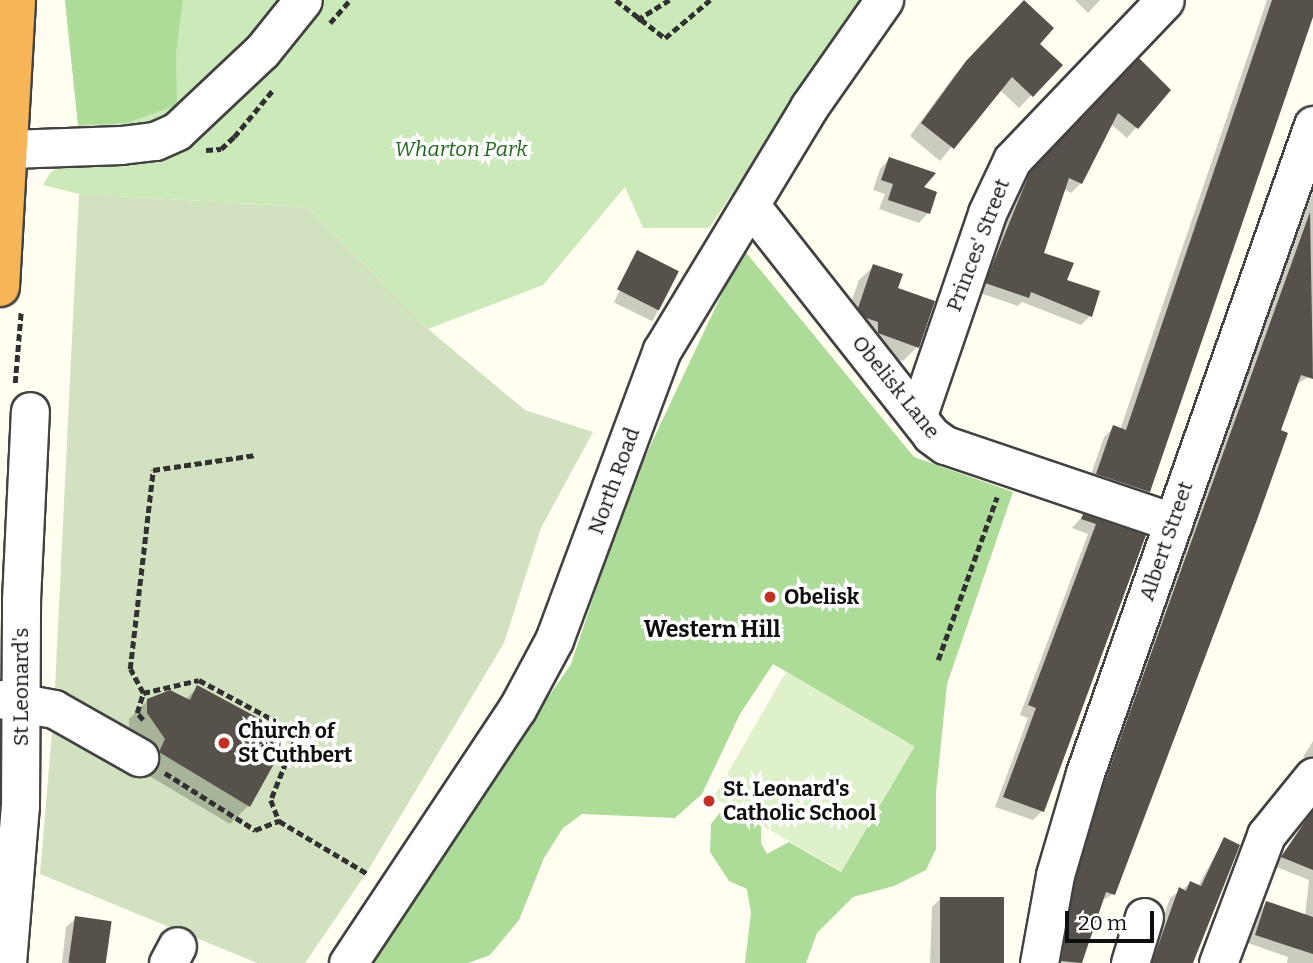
<!DOCTYPE html>
<style>
body{margin:0}
#map{position:relative;width:1313px;height:963px;overflow:hidden;background:#fffef0;font-family:Bitter,serif}
div>[style]{position:absolute}
[style*='--x']{left:calc(var(--x)*1px);top:calc(var(--y)*1px);width:calc(var(--w)*1px);rotate:calc(var(--a)*1deg)}
.green>*{inset:0;background:#cceab9}
.forest>*{inset:0;background:#addb98}
.cemetery>*{inset:0;background:#d2e2c0}
.pitch>*{inset:0;background:#dff1cb;transform-origin:0 0}
.shadow>*{inset:0;background:#0003;transform-origin:0 0}
.building>*{inset:0;background:#57514b;transform-origin:0 0}
.path>*{height:4.5px;margin-top:-2.25px;transform-origin:0;background:repeating-linear-gradient(90deg,#313131 0 7px,transparent 0 10.5px)}
.roads{filter:drop-shadow(2px 0 #424242) drop-shadow(-2px 0 #424242) drop-shadow(0 2px #424242) drop-shadow(0 -2px #424242)}
.minor>*{height:37px;margin:-18.5px;padding:0 18.5px;transform-origin:18.5px;border-radius:18.5px;background:#fff}
.highway>*{height:38px;margin:-19px;padding:0 19px;transform-origin:19px;border-radius:19px;background:#f6b657}
.dots>*{width:19px;height:19px;translate:-50% -50%;box-sizing:border-box;border:4px solid #fff;border-radius:50%}
span{translate:-50% -50%;white-space:nowrap;text-align:center;line-height:1.15;-webkit-text-stroke:7px #fff;paint-order:stroke}
.park-label{font-size:21px;color:#22681d;font-style:italic}
.street-label{font-size:21px;color:#0f0f0f}
.poi-label{font-size:21px;color:#0f0f0f;font-weight:700}
.left{translate:0 -50%;text-align:left}
.neighbourhood-label{font-size:23px;color:#0f0f0f;font-weight:700}
.scale{position:absolute;left:1065px;top:911px;width:89px;height:32px;box-sizing:border-box;border:4px solid #0f0f0f;border-top:0;padding-left:9px;font-size:21px;line-height:24px;white-space:nowrap;color:#0f0f0f;-webkit-text-stroke:5px #fff;paint-order:stroke}
</style>
<div id="map">
<div class="green">
<i style="clip-path:polygon(65px 0,863px 0,709px 228px,643px 228px,625px 187px,543px 285px,428px 329px,308px 207px,79px 194px,43px 185px,50px 173px,66px 162px,82px 161px)"></i>
</div>
<div class="forest">
<i style="clip-path:polygon(65px 0,183px 0,176px 53px,177px 105px,127px 123px,78px 125px)"></i>
<i style="clip-path:polygon(743px 249px,914px 457px,1013px 492px,947px 684px,936px 793px,936px 849px,926px 870px,894px 886px,853px 897px,817px 933px,806px 963px,745px 963px,751px 913px,747px 889px,729px 881px,710px 852px,711px 824px,726px 805px,761px 826px,761px 843px,767px 854px,789px 842px,841px 872px,914px 747px,773px 664px,740px 714px,702px 794px,675px 818px,582px 814px,563px 828px,544px 858px,519px 920px,490px 955px,468px 963px,366px 963px,571px 664px,628px 493px)"></i>
</div>
<div class="cemetery">
<i style="clip-path:polygon(79px 194px,308px 207px,428px 329px,525px 410px,593px 432px,541px 528px,504px 643px,367px 872px,305px 963px,257px 963px,40px 874px,54px 709px)"></i>
</div>
<div class="pitch">
<i style="left:786px;top:672px;width:148px;height:145px;rotate:30deg"></i>
</div>
<div class="shadow">
<i style="clip-path:polygon(1075px 0,1100px 0,1088px 13px)"></i>
<i style="clip-path:polygon(1267px 0,1313px 0,1313px 11px,1149px 491px,1139px 501px,1088px 483px,1104px 437px,1114px 427px,1120px 430px)"></i>
<i style="clip-path:polygon(1011px 14px,1060px 65px,1019px 108px,999px 89px,940px 161px,910px 136px,954px 76px)"></i>
<i style="clip-path:polygon(1139px 60px,1169px 90px,1127px 138px,1111px 124px,1081px 183px,1071px 193px,1064px 189px,1042px 254px,1090px 316px,1081px 325px,1022px 302px,1018px 306px,977px 292px,1020px 184px)"></i>
<i style="clip-path:polygon(889px 159px,921px 188px,928px 213px,919px 223px,879px 209px,885px 194px,873px 190px,880px 169px)"></i>
<i style="clip-path:polygon(1313px 191px,1313px 365px,1309px 377px,1295px 385px,1113px 894px,1100px 902px,1081px 963px,1054px 963px,1067px 891px,1094px 797px)"></i>
<i style="left:638px;top:253px;width:43px;height:55px;rotate:26deg"></i>
<i style="clip-path:polygon(874px 266px,896px 289px,917px 347px,903px 361px,864px 348px,844px 323px,859px 280px)"></i>
<i style="clip-path:polygon(1083px 516px,1144px 536px,1042px 811px,1033px 820px,995px 807px,1028px 718px,1020px 715px,1088px 534px,1072px 528px)"></i>
<i style="clip-path:polygon(198px 687px,248px 806px,230px 824px,141px 771px,129px 732px,129px 719px,148px 700px,185px 700px)"></i>
<i style="clip-path:polygon(1313px 741px,1313px 761px,1303px 757px)"></i>
<i style="clip-path:polygon(1313px 809px,1313px 963px,1287px 963px,1288px 957px,1248px 943px,1258px 912px,1266px 903px,1305px 916px,1309px 880px,1274px 866px)"></i>
<i style="clip-path:polygon(1224px 839px,1190px 963px,1148px 963px,1170px 898px,1191px 883px,1198px 886px)"></i>
<i style="clip-path:polygon(941px 898px,1004px 963px,930px 963px,932px 907px)"></i>
<i style="clip-path:polygon(76px 918px,106px 963px,62px 963px,66px 927px)"></i>
</div>
<div class="building">
<i style="clip-path:polygon(1024px 0,1054px 28px,1040px 44px,1063px 65px,1033px 97px,1012px 77px,954px 149px,921px 123px,966px 61px)"></i>
<i style="clip-path:polygon(1272px 0,1313px 0,1313px 17px,1150px 492px,1096px 474px,1113px 425px,1126px 430px)"></i>
<i style="clip-path:polygon(1139px 58px,1171px 90px,1138px 129px,1118px 113px,1082px 184px,1069px 178px,1044px 253px,1074px 263px,1067px 280px,1100px 291px,1092px 317px,1031px 292px,1029px 298px,985px 283px,1030px 172px)"></i>
<i style="clip-path:polygon(889px 157px,936px 173px,924px 187px,937px 192px,930px 214px,888px 200px,893px 184px,881px 180px)"></i>
<i style="clip-path:polygon(1310px 212px,1313px 379px,1301px 375px,1281px 430px,1288px 433px,1257px 520px,1115px 895px,1106px 892px,1082px 963px,1061px 961px,1075px 880px,1103px 787px)"></i>
<i style="left:637px;top:250px;width:47px;height:44px;rotate:27deg"></i>
<i style="clip-path:polygon(873px 264px,903px 274px,898px 288px,935px 301px,919px 348px,878px 333px,878px 322px,866px 318px,858px 308px)"></i>
<i style="clip-path:polygon(1083px 514px,1146px 535px,1044px 812px,1003px 797px,1036px 708px,1028px 705px,1096px 524px,1081px 519px)"></i>
<i style="clip-path:polygon(197px 685px,290px 735px,250px 807px,159px 752px,165px 739px,147px 713px,147px 699px,170px 690px,190px 700px)"></i>
<i style="clip-path:polygon(1313px 810px,1313px 870px,1281px 857px)"></i>
<i style="clip-path:polygon(1224px 837px,1240px 845px,1193px 963px,1152px 963px,1179px 887px,1186px 891px,1190px 881px,1201px 886px)"></i>
<i style="left:940px;top:897px;width:64px;height:66px"></i>
<i style="clip-path:polygon(1266px 901px,1313px 917px,1313px 954px,1255px 935px)"></i>
<i style="left:75px;top:916px;width:37px;height:47px;rotate:8deg"></i>
</div>
<div class="path">
<i style="--x:616;--y:0;--w:62;--a:37.8"></i>
<i style="--x:665;--y:38;--w:59;--a:-40.2"></i>
<i style="--x:637;--y:20;--w:38;--a:-32"></i>
<i style="--x:330;--y:23;--w:30;--a:-49"></i>
<i style="--x:206;--y:150;--w:15;--a:-4"></i>
<i style="--x:221;--y:149;--w:18;--a:-43"></i>
<i style="--x:234;--y:137;--w:60;--a:-50.4"></i>
<i style="--x:15;--y:383;--w:71;--a:-85.2"></i>
<i style="--x:938;--y:660;--w:173;--a:-70.1"></i>
<i style="--x:143;--y:693;--w:27;--a:-118"></i>
<i style="--x:130;--y:669;--w:200;--a:-83.4"></i>
<i style="--x:153;--y:470;--w:104;--a:-8.3"></i>
<i style="--x:143;--y:720;--w:9;--a:-131"></i>
<i style="--x:137;--y:713;--w:21;--a:-73"></i>
<i style="--x:143;--y:693;--w:57;--a:-13.1"></i>
<i style="--x:199;--y:680;--w:112;--a:28.2"></i>
<i style="--x:298;--y:733;--w:72;--a:111.9"></i>
<i style="--x:271;--y:800;--w:22;--a:69"></i>
<i style="--x:165;--y:773;--w:107;--a:32.3"></i>
<i style="--x:255;--y:830;--w:26;--a:-21"></i>
<i style="--x:279;--y:821;--w:104;--a:30.8"></i>
</div>
<div class="roads">
<div class="minor">
<i style="--x:10;--y:149;--w:111;--a:-2.1"></i>
<i style="--x:121;--y:145;--w:34;--a:-7"></i>
<i style="--x:155;--y:141;--w:24;--a:-24"></i>
<i style="--x:177;--y:131;--w:117;--a:-43.3"></i>
<i style="--x:262;--y:51;--w:65;--a:-51.2"></i>
<i style="--x:751;--y:206;--w:291;--a:51.8"></i>
<i style="--x:931;--y:435;--w:17;--a:36"></i>
<i style="--x:945;--y:445;--w:241;--a:18.7"></i>
<i style="--x:918;--y:415;--w:213;--a:-71.1"></i>
<i style="--x:987;--y:213;--w:59;--a:-64.7"></i>
<i style="--x:1012;--y:160;--w:221;--a:-46.3"></i>
<i style="--x:0;--y:699;--w:55;--a:10.5"></i>
<i style="--x:54;--y:709;--w:98;--a:29.5"></i>
<i style="--x:7;--y:963;--w:158;--a:-85.3"></i>
<i style="--x:20;--y:806;--w:206;--a:-89.7"></i>
<i style="--x:21;--y:600;--w:189;--a:-87.3"></i>
<i style="--x:168;--y:963;--w:19;--a:-62"></i>
<i style="--x:348;--y:963;--w:305;--a:-56.4"></i>
<i style="--x:517;--y:709;--w:78;--a:-61.8"></i>
<i style="--x:554;--y:640;--w:309;--a:-69.6"></i>
<i style="--x:662;--y:350;--w:284;--a:-58.8"></i>
<i style="--x:809;--y:107;--w:131;--a:-55"></i>
<i style="--x:1039;--y:963;--w:89;--a:-79.7"></i>
<i style="--x:1055;--y:875;--w:106;--a:-73.6"></i>
<i style="--x:1085;--y:773;--w:687;--a:-70.62"></i>
<i style="--x:1130;--y:963;--w:48;--a:-73.1"></i>
<i style="--x:1218;--y:963;--w:137;--a:-69.4"></i>
<i style="--x:1266;--y:835;--w:75;--a:-51"></i>
</div>
<div class="highway">
<i style="--x:0;--y:287;--w:287;--a:-86.8"></i>
</div>
</div>
<div class="dots">
<i style="left:770px;top:597px;background:#c13224"></i>
<i style="left:224px;top:743px;background:#c13224"></i>
<i style="left:709px;top:801px;background:#c13224"></i>
</div>
<div class="park-label">
<span style="left:461px;top:149px">Wharton Park</span>
</div>
<div class="street-label">
<span style="left:978px;top:245px;rotate:-69deg">Princes' Street</span>
<span style="left:896px;top:387px;rotate:51deg">Obelisk Lane</span>
<span style="left:614px;top:481px;rotate:-70deg">North Road</span>
<span style="left:1166px;top:541px;rotate:-71deg">Albert Street</span>
<span style="left:21px;top:687px;rotate:-90deg">St Leonard's</span>
</div>
<div class="poi-label">
<span class="left" style="left:784px;top:597px">Obelisk</span>
<span class="left" style="left:238px;top:743px">Church of<br>St Cuthbert</span>
<span class="left" style="left:723px;top:801px">St. Leonard's<br>Catholic School</span>
</div>
<div class="neighbourhood-label">
<span style="left:712px;top:629px">Western Hill</span>
</div>
<div class="scale">20 m</div>
</div>
